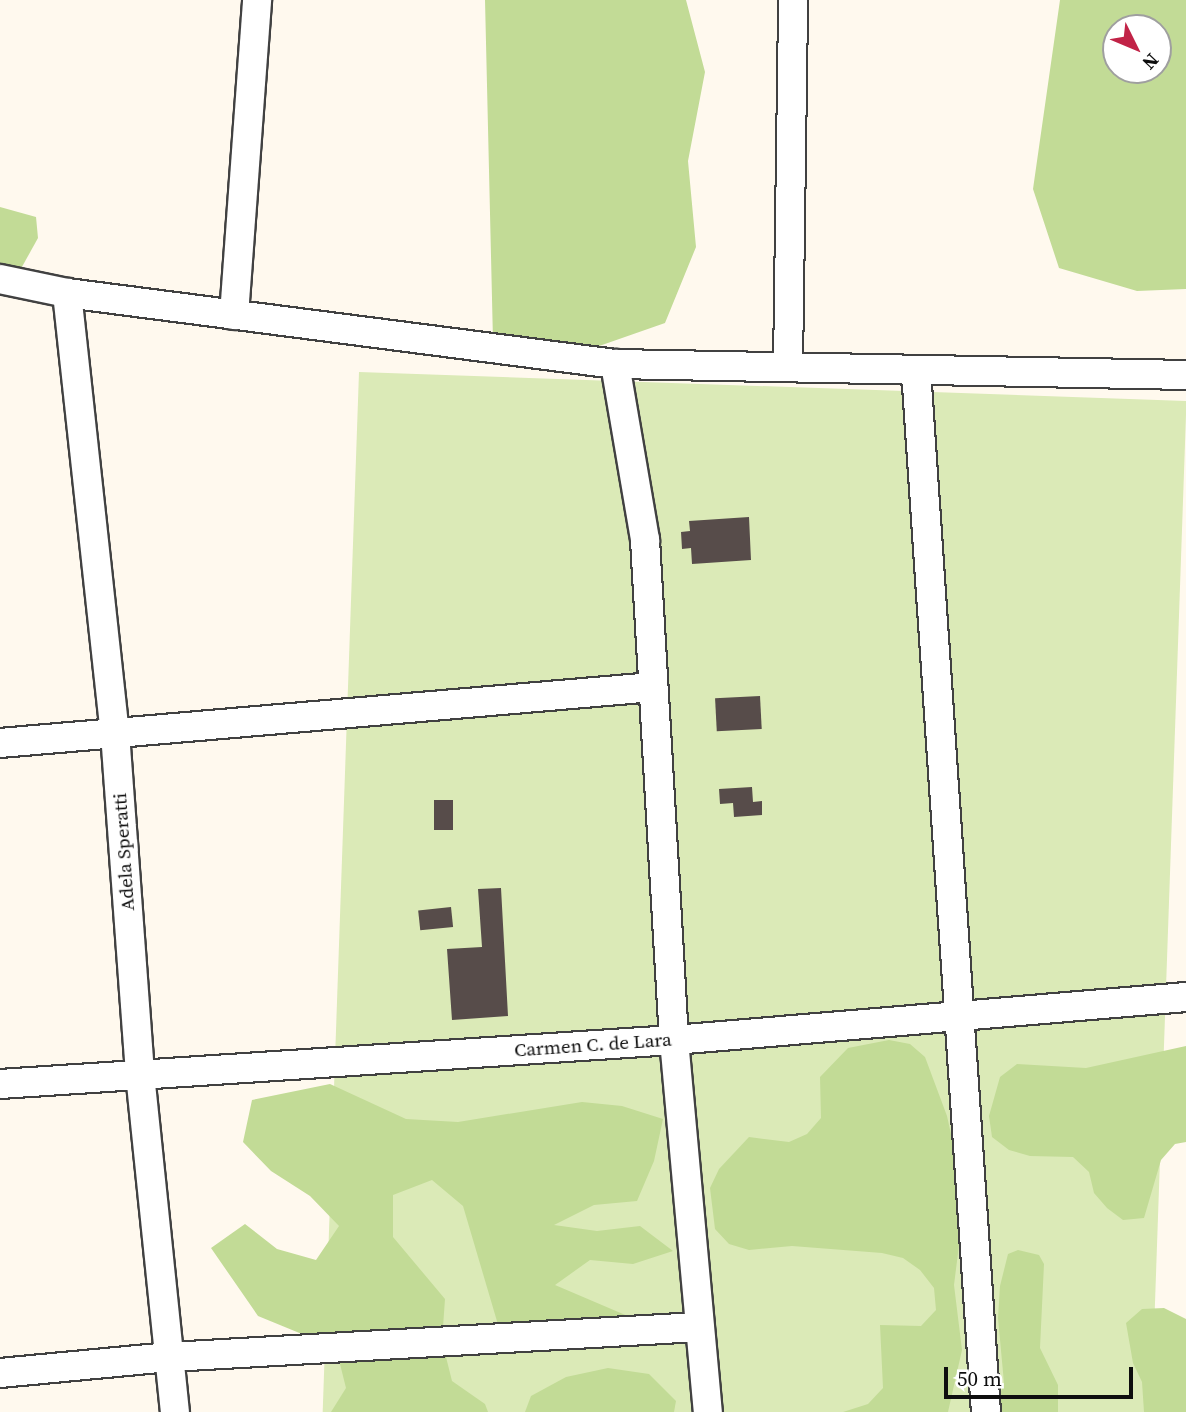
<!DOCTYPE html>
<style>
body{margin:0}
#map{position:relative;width:1186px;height:1412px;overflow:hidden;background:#fff9ee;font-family:"Source Serif 4",serif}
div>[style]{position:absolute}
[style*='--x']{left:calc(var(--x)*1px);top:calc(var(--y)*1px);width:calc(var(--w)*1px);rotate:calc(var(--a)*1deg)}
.green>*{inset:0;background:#dbeab7;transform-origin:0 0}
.forest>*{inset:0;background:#c2db96}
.building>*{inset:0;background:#574c4a;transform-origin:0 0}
.roads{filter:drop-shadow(2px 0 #414141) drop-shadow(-2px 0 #414141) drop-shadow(0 2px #414141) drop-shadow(0 -2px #414141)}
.minor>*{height:28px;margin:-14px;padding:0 14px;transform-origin:14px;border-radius:14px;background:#fff}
span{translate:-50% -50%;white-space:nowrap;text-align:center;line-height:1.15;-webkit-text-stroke:7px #fff;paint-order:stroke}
.street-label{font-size:19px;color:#0e0e0e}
.north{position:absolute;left:1102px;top:14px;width:70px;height:70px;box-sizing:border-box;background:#fff;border:2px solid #9f9f9f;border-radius:50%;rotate:133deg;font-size:19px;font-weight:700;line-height:28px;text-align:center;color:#0e0e0e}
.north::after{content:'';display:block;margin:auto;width:24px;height:32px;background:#c12347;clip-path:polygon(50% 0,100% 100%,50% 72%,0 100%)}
.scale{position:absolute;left:944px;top:1367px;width:189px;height:32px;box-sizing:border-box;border:4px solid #0e0e0e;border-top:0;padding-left:9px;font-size:21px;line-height:24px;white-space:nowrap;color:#0e0e0e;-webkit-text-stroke:5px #fff;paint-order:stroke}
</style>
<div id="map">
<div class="green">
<i style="left:359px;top:372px;width:828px;height:1042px;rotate:2deg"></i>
</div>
<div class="forest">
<i style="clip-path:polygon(485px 0,686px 0,705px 72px,688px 161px,696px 247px,665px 323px,582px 352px,493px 341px)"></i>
<i style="clip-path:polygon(evenodd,1060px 0,1186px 0,1186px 289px,1137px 291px,1059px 268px,1033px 189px,1060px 0,1116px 28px,1158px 28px,1158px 70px,1116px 70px,1116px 28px)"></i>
<i style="clip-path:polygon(0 207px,36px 217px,38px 238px,13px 283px,0 280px)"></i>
<i style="clip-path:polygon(889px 1040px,910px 1044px,925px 1057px,947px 1116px,965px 1197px,954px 1285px,962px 1350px,948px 1412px,843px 1412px,868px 1404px,883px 1388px,880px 1325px,921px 1326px,936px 1310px,934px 1288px,920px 1270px,903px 1258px,882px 1253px,792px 1246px,749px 1250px,729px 1244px,715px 1229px,710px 1188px,719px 1169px,749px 1137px,789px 1142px,807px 1134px,821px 1118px,820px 1077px,848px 1048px)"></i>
<i style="clip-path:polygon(1186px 1046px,1186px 1142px,1175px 1144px,1161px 1160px,1144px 1218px,1123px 1220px,1107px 1208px,1094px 1193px,1089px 1172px,1073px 1157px,1030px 1156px,1009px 1150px,992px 1137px,989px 1116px,1000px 1077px,1017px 1064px,1086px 1068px)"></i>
<i style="clip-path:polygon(330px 1084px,406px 1119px,458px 1122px,582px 1102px,622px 1106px,663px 1119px,654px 1161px,637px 1201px,594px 1205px,554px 1225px,597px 1231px,640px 1226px,673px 1251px,633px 1264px,590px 1260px,555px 1285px,630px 1317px,499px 1328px,463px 1206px,432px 1180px,393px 1195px,393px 1237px,445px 1299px,442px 1341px,452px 1381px,485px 1404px,488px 1412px,331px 1412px,346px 1388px,336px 1348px,258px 1316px,211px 1248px,245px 1224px,277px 1249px,316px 1260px,339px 1226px,310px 1196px,271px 1171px,243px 1142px,252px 1100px)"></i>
<i style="clip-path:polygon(1018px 1250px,1039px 1255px,1044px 1264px,1040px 1348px,1058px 1385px,1058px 1412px,994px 1412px,1004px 1383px,998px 1318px,1000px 1286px,1008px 1254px)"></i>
<i style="clip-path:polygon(1164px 1308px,1186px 1319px,1186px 1412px,1144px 1412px,1142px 1382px,1133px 1363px,1126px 1323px,1142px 1309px)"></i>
<i style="clip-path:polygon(608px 1368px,649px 1374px,676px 1401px,674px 1412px,525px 1412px,531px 1396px,566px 1377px)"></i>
</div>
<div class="building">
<i style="clip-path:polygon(749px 517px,751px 560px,692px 564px,691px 548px,682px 549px,681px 532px,690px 531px,689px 521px)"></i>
<i style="left:760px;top:696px;width:33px;height:45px;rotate:87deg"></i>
<i style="clip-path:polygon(752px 787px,753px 802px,762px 801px,762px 815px,734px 817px,733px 803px,720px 804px,719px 789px)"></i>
<i style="left:434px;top:800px;width:19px;height:30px"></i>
<i style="clip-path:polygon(501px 888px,508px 1016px,452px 1020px,447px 949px,482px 947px,478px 889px)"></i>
<i style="left:451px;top:907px;width:20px;height:33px;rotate:84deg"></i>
</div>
<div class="roads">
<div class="minor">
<i style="--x:0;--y:279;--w:68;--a:11.8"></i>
<i style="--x:67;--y:293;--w:553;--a:7.38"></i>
<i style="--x:615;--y:364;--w:571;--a:1.1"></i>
<i style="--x:67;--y:293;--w:443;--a:83.8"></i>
<i style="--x:115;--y:733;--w:342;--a:85.8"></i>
<i style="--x:140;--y:1074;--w:340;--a:84.1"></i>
<i style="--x:234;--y:315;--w:316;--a:-85.8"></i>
<i style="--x:615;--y:364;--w:179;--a:80.3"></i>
<i style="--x:645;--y:540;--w:501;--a:86.68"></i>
<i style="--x:674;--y:1040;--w:374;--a:84.8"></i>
<i style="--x:788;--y:367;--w:367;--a:-89.2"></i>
<i style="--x:916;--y:370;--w:1044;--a:86.16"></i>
<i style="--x:0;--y:743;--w:655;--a:-4.9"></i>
<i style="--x:0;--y:1084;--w:675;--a:-3.74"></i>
<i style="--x:674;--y:1040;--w:514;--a:-4.8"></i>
<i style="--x:0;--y:1373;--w:171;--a:-5.4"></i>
<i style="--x:170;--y:1357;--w:530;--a:-3.25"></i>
</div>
</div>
<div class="street-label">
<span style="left:124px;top:852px;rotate:-94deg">Adela Speratti</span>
<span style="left:593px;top:1045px;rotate:-4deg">Carmen C. de Lara</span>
</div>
<div class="north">N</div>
<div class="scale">50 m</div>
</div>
